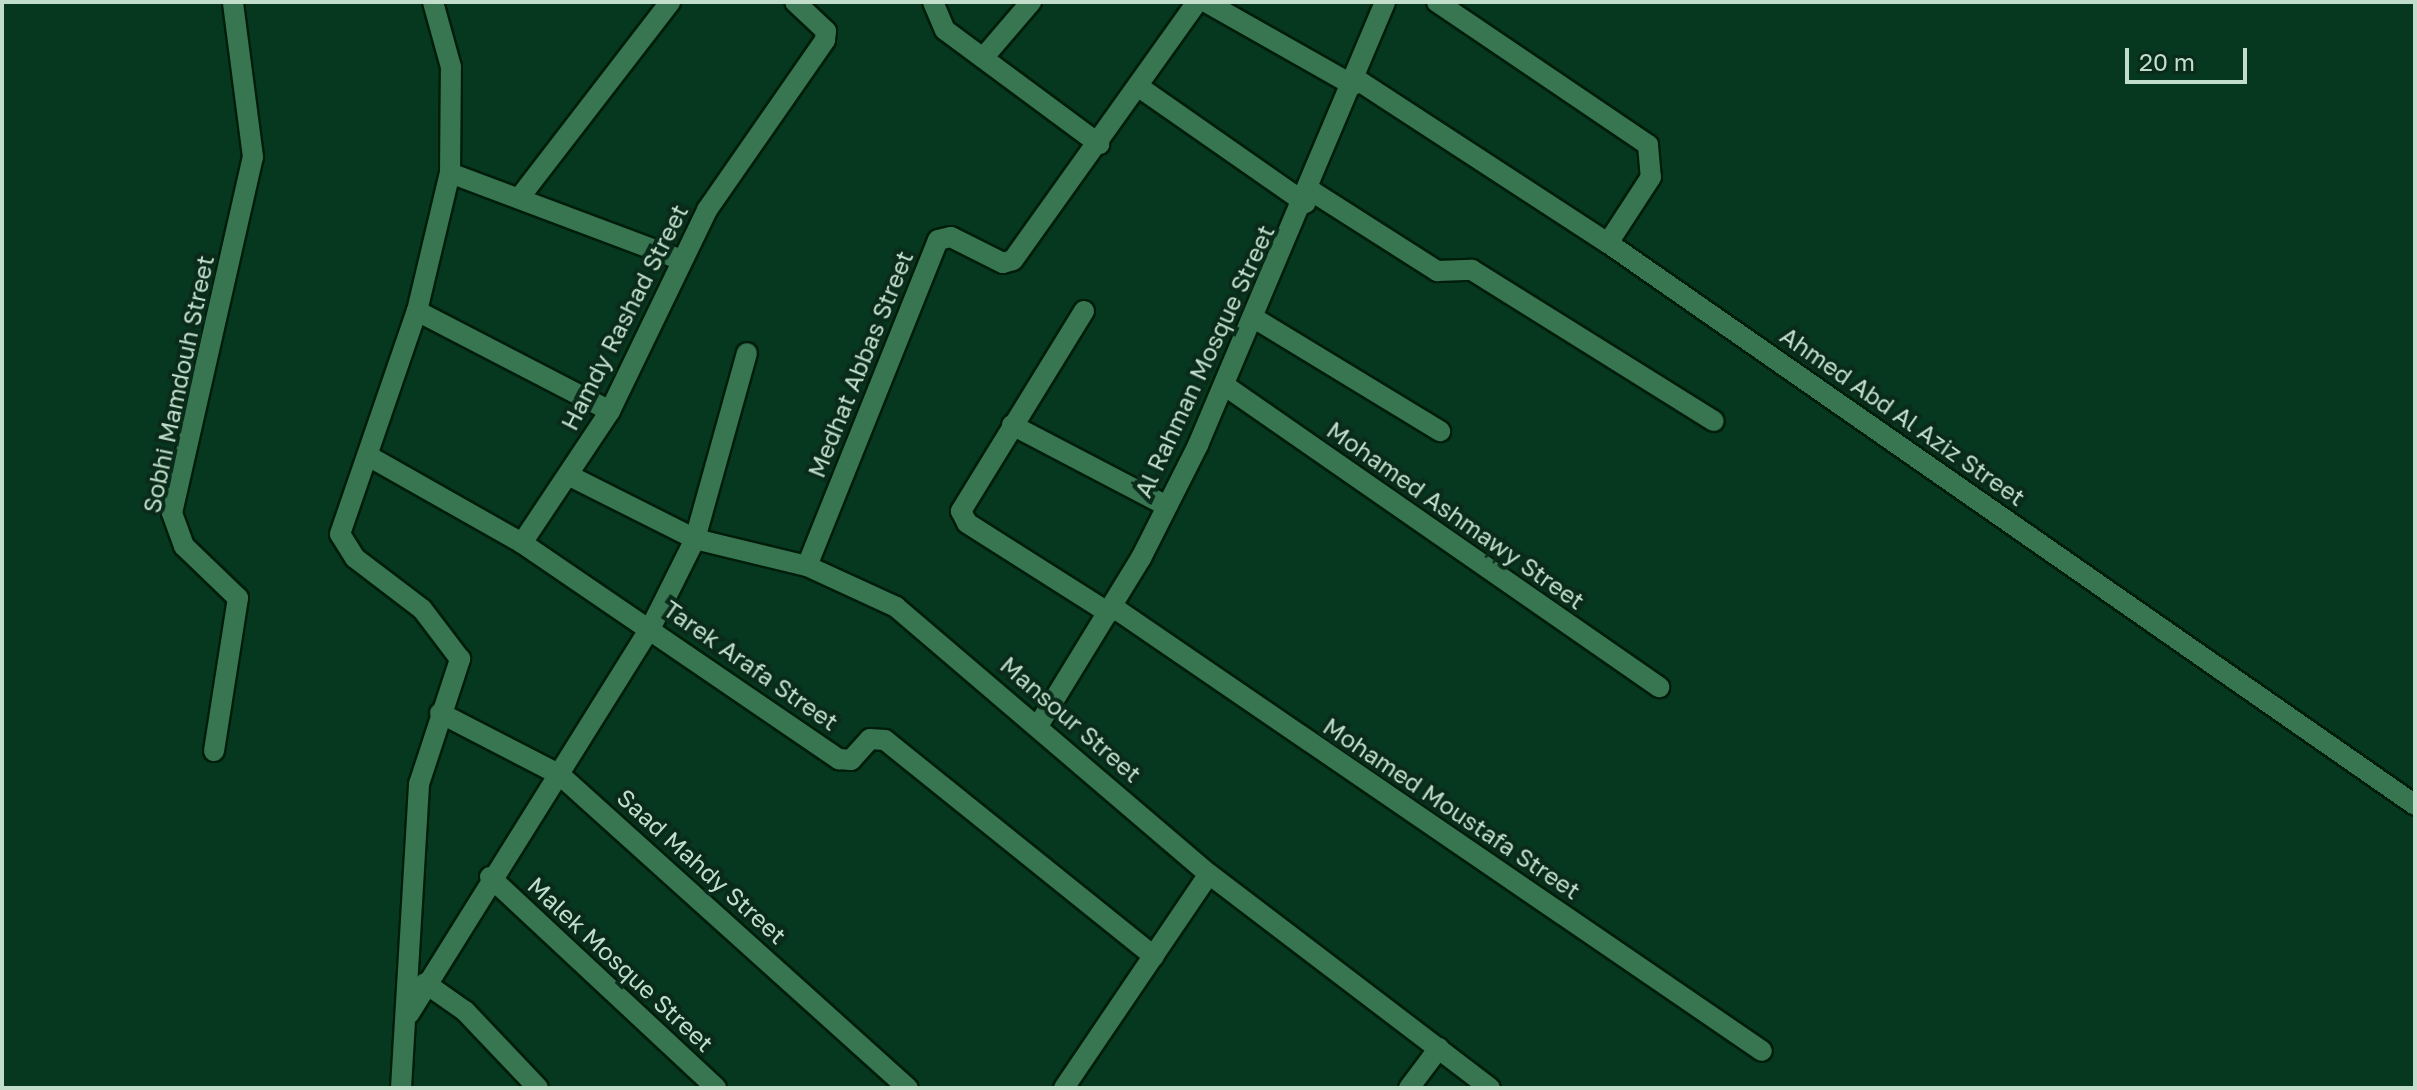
<!DOCTYPE html>
<style>
body{margin:0}
#map{position:relative;width:2417px;height:1090px;overflow:hidden;background:#05381e;font-family:"Golos Text",sans-serif}
div>[style]{position:absolute}
[style*='--x']{left:calc(var(--x)*1px);top:calc(var(--y)*1px);width:calc(var(--w)*1px);rotate:calc(var(--a)*1deg)}
.roads{filter:drop-shadow(2px 0 #001d0b) drop-shadow(-2px 0 #001d0b) drop-shadow(0 2px #001d0b) drop-shadow(0 -2px #001d0b)}
.minor>*{height:20px;margin:-10px;padding:0 10px;transform-origin:10px;border-radius:10px;background:#387551}
span{translate:-50% -50%;white-space:nowrap;text-align:center;line-height:1.15;-webkit-text-stroke:8px #0a2b19;paint-order:stroke}
.street-label{font-size:24px;color:#c0dec9}
.frame{position:absolute;inset:0;border:4px solid #c0dec9;pointer-events:none}
.scale{position:absolute;left:2125px;top:48px;width:122px;height:36px;box-sizing:border-box;border:4px solid #c0dec9;border-top:0;padding-left:10px;font-size:24px;line-height:28px;white-space:nowrap;color:#c0dec9;-webkit-text-stroke:6px #0a2b19;paint-order:stroke}
</style>
<div id="map">
<div class="roads">
<div class="minor">
<i style="--x:933;--y:2;--w:30;--a:67"></i>
<i style="--x:945;--y:30;--w:192;--a:36.5"></i>
<i style="--x:1206;--y:2;--w:169;--a:29.5"></i>
<i style="--x:1437;--y:2;--w:255;--a:34.1"></i>
<i style="--x:1648;--y:145;--w:32;--a:85"></i>
<i style="--x:1651;--y:177;--w:79;--a:123.1"></i>
<i style="--x:983;--y:58;--w:74;--a:-49.4"></i>
<i style="--x:1356;--y:79;--w:301;--a:33.1"></i>
<i style="--x:1608;--y:243;--w:983;--a:34.85"></i>
<i style="--x:1139;--y:87;--w:203;--a:34.9"></i>
<i style="--x:450;--y:173;--w:245;--a:20.6"></i>
<i style="--x:1310;--y:190;--w:151;--a:32.5"></i>
<i style="--x:1437;--y:271;--w:35;--a:-2"></i>
<i style="--x:1472;--y:270;--w:285;--a:32"></i>
<i style="--x:520;--y:197;--w:246;--a:-52.4"></i>
<i style="--x:417;--y:311;--w:217;--a:27.4"></i>
<i style="--x:1084;--y:311;--w:235;--a:121.6"></i>
<i style="--x:961;--y:511;--w:13;--a:63"></i>
<i style="--x:967;--y:523;--w:168;--a:32.4"></i>
<i style="--x:1254;--y:318;--w:218;--a:31.3"></i>
<i style="--x:1224;--y:385;--w:530;--a:34.77"></i>
<i style="--x:1012;--y:425;--w:175;--a:27.6"></i>
<i style="--x:370;--y:457;--w:175;--a:29.5"></i>
<i style="--x:522;--y:543;--w:384;--a:34.3"></i>
<i style="--x:839;--y:759;--w:12;--a:5"></i>
<i style="--x:851;--y:760;--w:28;--a:-48"></i>
<i style="--x:870;--y:739;--w:15;--a:4"></i>
<i style="--x:885;--y:740;--w:345;--a:38.8"></i>
<i style="--x:570;--y:476;--w:140;--a:26.7"></i>
<i style="--x:695;--y:539;--w:115;--a:13.6"></i>
<i style="--x:807;--y:566;--w:98;--a:24.7"></i>
<i style="--x:896;--y:607;--w:411;--a:40.5"></i>
<i style="--x:1209;--y:874;--w:353;--a:37.3"></i>
<i style="--x:522;--y:543;--w:159;--a:-56.3"></i>
<i style="--x:610;--y:411;--w:223;--a:-64.2"></i>
<i style="--x:707;--y:210;--w:207;--a:-55.2"></i>
<i style="--x:825;--y:40;--w:9;--a:-84"></i>
<i style="--x:826;--y:31;--w:42;--a:-136.9"></i>
<i style="--x:807;--y:566;--w:351;--a:-68.1"></i>
<i style="--x:938;--y:240;--w:13;--a:-13"></i>
<i style="--x:951;--y:237;--w:58;--a:26.6"></i>
<i style="--x:1003;--y:263;--w:10;--a:-17"></i>
<i style="--x:1013;--y:260;--w:317;--a:-54.5"></i>
<i style="--x:1113;--y:607;--w:786;--a:34.38"></i>
<i style="--x:440;--y:713;--w:135;--a:27.3"></i>
<i style="--x:560;--y:775;--w:468;--a:42"></i>
<i style="--x:1038;--y:726;--w:197;--a:-58.5"></i>
<i style="--x:1141;--y:558;--w:127;--a:-63.2"></i>
<i style="--x:1198;--y:445;--w:481;--a:-67.1"></i>
<i style="--x:214;--y:751;--w:155;--a:-81.1"></i>
<i style="--x:238;--y:598;--w:75;--a:-136.1"></i>
<i style="--x:184;--y:546;--w:35;--a:-110"></i>
<i style="--x:172;--y:513;--w:365;--a:-77.2"></i>
<i style="--x:253;--y:157;--w:156;--a:-97.4"></i>
<i style="--x:490;--y:877;--w:309;--a:43"></i>
<i style="--x:425;--y:983;--w:49;--a:35"></i>
<i style="--x:465;--y:1011;--w:106;--a:46.5"></i>
<i style="--x:409;--y:1014;--w:456;--a:-58"></i>
<i style="--x:651;--y:627;--w:98;--a:-63.4"></i>
<i style="--x:695;--y:539;--w:193;--a:-74.4"></i>
<i style="--x:401;--y:1088;--w:305;--a:-86.6"></i>
<i style="--x:419;--y:784;--w:132;--a:-71.8"></i>
<i style="--x:460;--y:659;--w:63;--a:-127.2"></i>
<i style="--x:422;--y:609;--w:84;--a:-142.7"></i>
<i style="--x:355;--y:558;--w:28;--a:-122"></i>
<i style="--x:340;--y:534;--w:236;--a:-71"></i>
<i style="--x:417;--y:311;--w:142;--a:-76.6"></i>
<i style="--x:450;--y:173;--w:106;--a:-89.5"></i>
<i style="--x:451;--y:67;--w:67;--a:-105.5"></i>
<i style="--x:1064;--y:1088;--w:258;--a:-55.9"></i>
<i style="--x:1409;--y:1088;--w:50;--a:-53.1"></i>
</div>
</div>
<div class="street-label">
<span style="left:624px;top:317px;rotate:-63deg">Hamdy Rashad Street</span>
<span style="left:1204px;top:361px;rotate:-65deg">Al Rahman Mosque Street</span>
<span style="left:860px;top:364px;rotate:-68deg">Medhat Abbas Street</span>
<span style="left:178px;top:384px;rotate:-78deg">Sobhi Mamdouh Street</span>
<span style="left:1903px;top:416px;rotate:35deg">Ahmed Abd Al Aziz Street</span>
<span style="left:1456px;top:515px;rotate:35deg">Mohamed Ashmawy Street</span>
<span style="left:751px;top:665px;rotate:35deg">Tarek Arafa Street</span>
<span style="left:1071px;top:719px;rotate:41deg">Mansour Street</span>
<span style="left:1452px;top:808px;rotate:34deg">Mohamed Moustafa Street</span>
<span style="left:702px;top:866px;rotate:42deg">Saad Mahdy Street</span>
<span style="left:621px;top:964px;rotate:43deg">Malek Mosque Street</span>
</div>
<div class="frame"></div>
<div class="scale">20 m</div>
</div>
